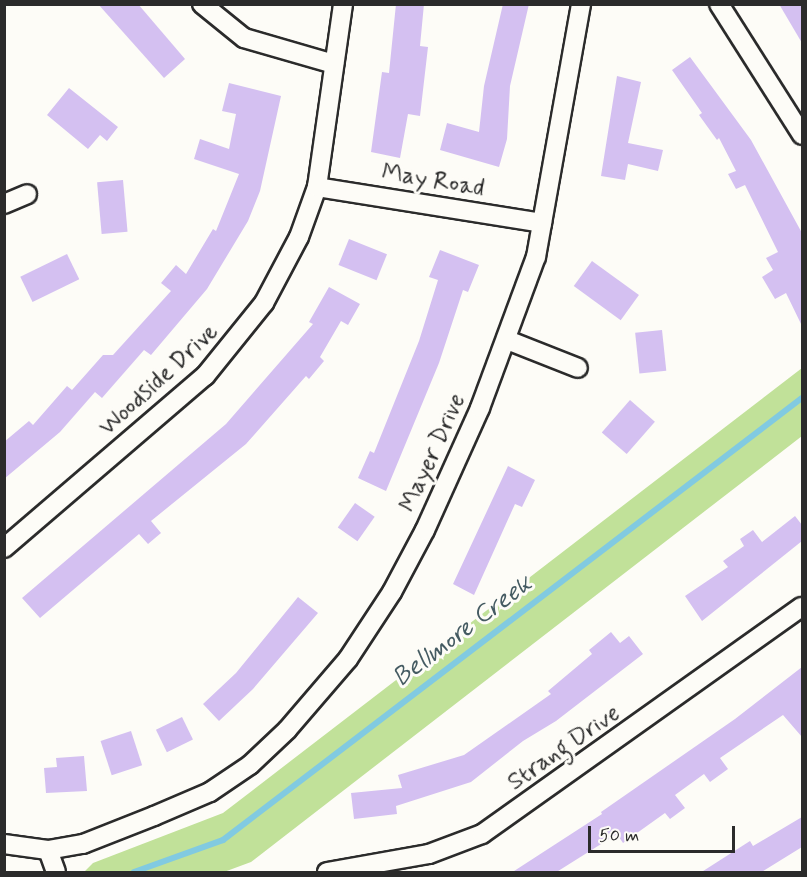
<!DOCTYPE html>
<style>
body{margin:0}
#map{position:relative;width:807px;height:877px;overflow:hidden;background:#fdfcf7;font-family:Mynerve,sans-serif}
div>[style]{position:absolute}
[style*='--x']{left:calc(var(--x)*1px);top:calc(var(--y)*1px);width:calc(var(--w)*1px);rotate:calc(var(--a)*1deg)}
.green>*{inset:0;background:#c1e199}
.stream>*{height:6px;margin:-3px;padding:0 3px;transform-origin:3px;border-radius:3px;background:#81cae1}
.building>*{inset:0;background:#d4c0f1;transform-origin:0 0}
.roads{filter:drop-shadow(2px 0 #2b2b2b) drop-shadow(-2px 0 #2b2b2b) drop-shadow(0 2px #2b2b2b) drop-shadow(0 -2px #2b2b2b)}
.minor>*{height:18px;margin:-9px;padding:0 9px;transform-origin:9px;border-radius:9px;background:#fdfcf7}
span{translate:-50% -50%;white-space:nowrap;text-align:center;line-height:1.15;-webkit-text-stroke:6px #fdfcf7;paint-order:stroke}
.street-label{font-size:24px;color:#2b2b2b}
.water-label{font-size:26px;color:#455b62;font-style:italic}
.frame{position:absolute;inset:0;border:6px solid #2b2b2b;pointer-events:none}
.scale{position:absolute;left:588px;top:826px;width:147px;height:27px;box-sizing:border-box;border:3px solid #2b2b2b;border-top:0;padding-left:8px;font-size:18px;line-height:21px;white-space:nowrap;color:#2b2b2b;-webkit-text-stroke:4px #fdfcf7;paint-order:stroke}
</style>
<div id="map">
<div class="green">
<i style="clip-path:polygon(802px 368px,802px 436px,251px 862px,224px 872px,84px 872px,93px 863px,223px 813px)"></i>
</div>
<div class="stream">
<i style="--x:134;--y:872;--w:95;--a:-19.8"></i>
<i style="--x:223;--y:840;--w:728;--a:-37.36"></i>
</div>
<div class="building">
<i style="clip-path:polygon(98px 4px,138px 4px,185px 59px,164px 78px)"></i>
<i style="clip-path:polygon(396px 4px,424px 4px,420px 46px,428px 47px,420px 116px,408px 114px,400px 158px,371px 152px,382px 72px,389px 73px)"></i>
<i style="clip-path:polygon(503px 4px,529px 4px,510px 86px,507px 139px,499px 167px,440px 150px,447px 123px,479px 132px,484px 86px)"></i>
<i style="clip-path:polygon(779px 4px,802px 4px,802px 43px)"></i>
<i style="clip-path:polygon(690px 57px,751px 140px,802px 233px,802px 326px,786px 293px,775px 299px,762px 277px,773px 270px,766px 258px,778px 252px,745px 185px,736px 189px,728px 174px,736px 171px,719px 138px,717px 140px,699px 115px,702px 113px,672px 70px)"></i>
<i style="clip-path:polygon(617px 76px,641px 82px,628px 143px,663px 150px,658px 171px,628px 164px,625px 180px,601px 176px)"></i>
<i style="clip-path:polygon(229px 83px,281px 96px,260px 191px,248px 221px,207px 289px,151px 355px,144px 350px,102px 398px,95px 392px,60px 432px,4px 479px,4px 442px,29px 421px,33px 425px,67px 386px,72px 390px,103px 355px,113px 355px,171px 291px,161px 283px,176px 265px,186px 274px,213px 229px,216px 231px,239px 174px,194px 159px,200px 139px,229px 149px,236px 114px,222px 111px)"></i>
<i style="clip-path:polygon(69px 88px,118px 127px,107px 141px,100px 135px,88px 149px,47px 115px)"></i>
<i style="left:123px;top:180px;width:52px;height:26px;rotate:85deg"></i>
<i style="left:349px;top:239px;width:41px;height:28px;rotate:22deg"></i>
<i style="clip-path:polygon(440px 250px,479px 265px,468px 292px,463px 290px,439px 363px,386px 491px,358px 478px,370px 451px,374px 453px,419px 341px,438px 280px,429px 277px)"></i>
<i style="left:67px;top:254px;width:28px;height:52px;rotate:64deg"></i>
<i style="left:592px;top:261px;width:58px;height:31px;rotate:36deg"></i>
<i style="clip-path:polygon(329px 287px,360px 304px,348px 325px,341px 321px,320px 357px,324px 361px,309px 379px,306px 376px,246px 444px,151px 521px,161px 533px,148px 544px,139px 534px,40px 618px,22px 598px,226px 424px,313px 324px,309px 322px)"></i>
<i style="left:662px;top:330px;width:41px;height:27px;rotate:84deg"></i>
<i style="left:630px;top:400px;width:33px;height:43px;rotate:41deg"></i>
<i style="clip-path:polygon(508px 466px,535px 480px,522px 507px,515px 504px,474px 595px,453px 584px)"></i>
<i style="left:355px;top:503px;width:24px;height:30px;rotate:35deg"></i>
<i style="clip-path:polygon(795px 516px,802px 525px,802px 541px,702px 621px,685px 596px,728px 567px,723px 561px,744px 546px,740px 539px,753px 530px,762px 542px)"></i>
<i style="clip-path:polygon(298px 597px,318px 613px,253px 689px,219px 721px,203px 704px,236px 673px)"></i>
<i style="clip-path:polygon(611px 632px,620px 643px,629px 636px,643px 654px,556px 721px,523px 741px,471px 782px,396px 806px,397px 814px,354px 819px,351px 793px,402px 788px,398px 775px,464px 755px,551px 694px,548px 691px,592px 654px,589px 650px)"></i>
<i style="clip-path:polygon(802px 667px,802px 737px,783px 715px,720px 758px,728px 769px,710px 782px,704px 774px,675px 795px,685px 808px,670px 819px,665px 813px,623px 843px,617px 834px,555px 873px,511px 873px,602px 814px,601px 812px,735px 719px)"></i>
<i style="left:182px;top:717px;width:25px;height:29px;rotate:64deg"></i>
<i style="left:131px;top:731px;width:36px;height:32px;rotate:72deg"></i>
<i style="clip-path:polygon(84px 756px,87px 791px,46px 793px,44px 768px,57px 767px,56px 758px)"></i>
<i style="clip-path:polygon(802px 817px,802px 847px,760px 873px,700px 873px,750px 841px,753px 846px)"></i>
</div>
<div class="roads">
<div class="minor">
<i style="--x:202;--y:4;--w:54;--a:39"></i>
<i style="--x:244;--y:38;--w:94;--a:16.1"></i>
<i style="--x:719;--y:4;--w:155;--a:57.6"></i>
<i style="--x:317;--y:187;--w:228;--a:9.1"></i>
<i style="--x:4;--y:204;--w:25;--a:-23"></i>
<i style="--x:507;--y:340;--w:76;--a:21.5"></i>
<i style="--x:4;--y:548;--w:265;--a:-40.6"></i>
<i style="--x:205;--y:376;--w:94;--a:-51.1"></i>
<i style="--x:264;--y:303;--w:75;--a:-62.1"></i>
<i style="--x:299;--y:237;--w:53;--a:-70.2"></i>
<i style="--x:317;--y:187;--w:185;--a:-81.9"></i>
<i style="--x:4;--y:844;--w:44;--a:7.8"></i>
<i style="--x:48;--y:850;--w:23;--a:70"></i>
<i style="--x:48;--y:850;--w:36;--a:-10"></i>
<i style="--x:83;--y:844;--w:76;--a:-21.5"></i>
<i style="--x:154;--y:816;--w:61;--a:-23.2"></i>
<i style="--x:210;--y:792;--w:48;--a:-34"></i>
<i style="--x:250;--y:765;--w:51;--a:-43.4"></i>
<i style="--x:287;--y:730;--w:94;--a:-49.3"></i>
<i style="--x:348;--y:659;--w:80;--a:-56.7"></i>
<i style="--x:392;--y:592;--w:70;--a:-62"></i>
<i style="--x:425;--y:530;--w:134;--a:-65.7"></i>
<i style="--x:480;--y:408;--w:161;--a:-69.7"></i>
<i style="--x:536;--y:257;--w:257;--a:-79.9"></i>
<i style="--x:327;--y:872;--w:104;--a:-10"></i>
<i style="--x:429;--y:854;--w:57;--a:-20.7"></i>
<i style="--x:482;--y:834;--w:392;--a:-35.4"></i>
</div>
</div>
<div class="street-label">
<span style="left:433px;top:181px;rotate:9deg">May Road</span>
<span style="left:159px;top:380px;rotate:-43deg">Woodside Drive</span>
<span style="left:433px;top:453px;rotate:-66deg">Mayer Drive</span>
<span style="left:564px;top:748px;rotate:-35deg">Strang Drive</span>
</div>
<div class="water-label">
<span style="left:463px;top:632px;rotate:-37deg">Bellmore Creek</span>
</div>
<div class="frame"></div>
<div class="scale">50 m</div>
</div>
